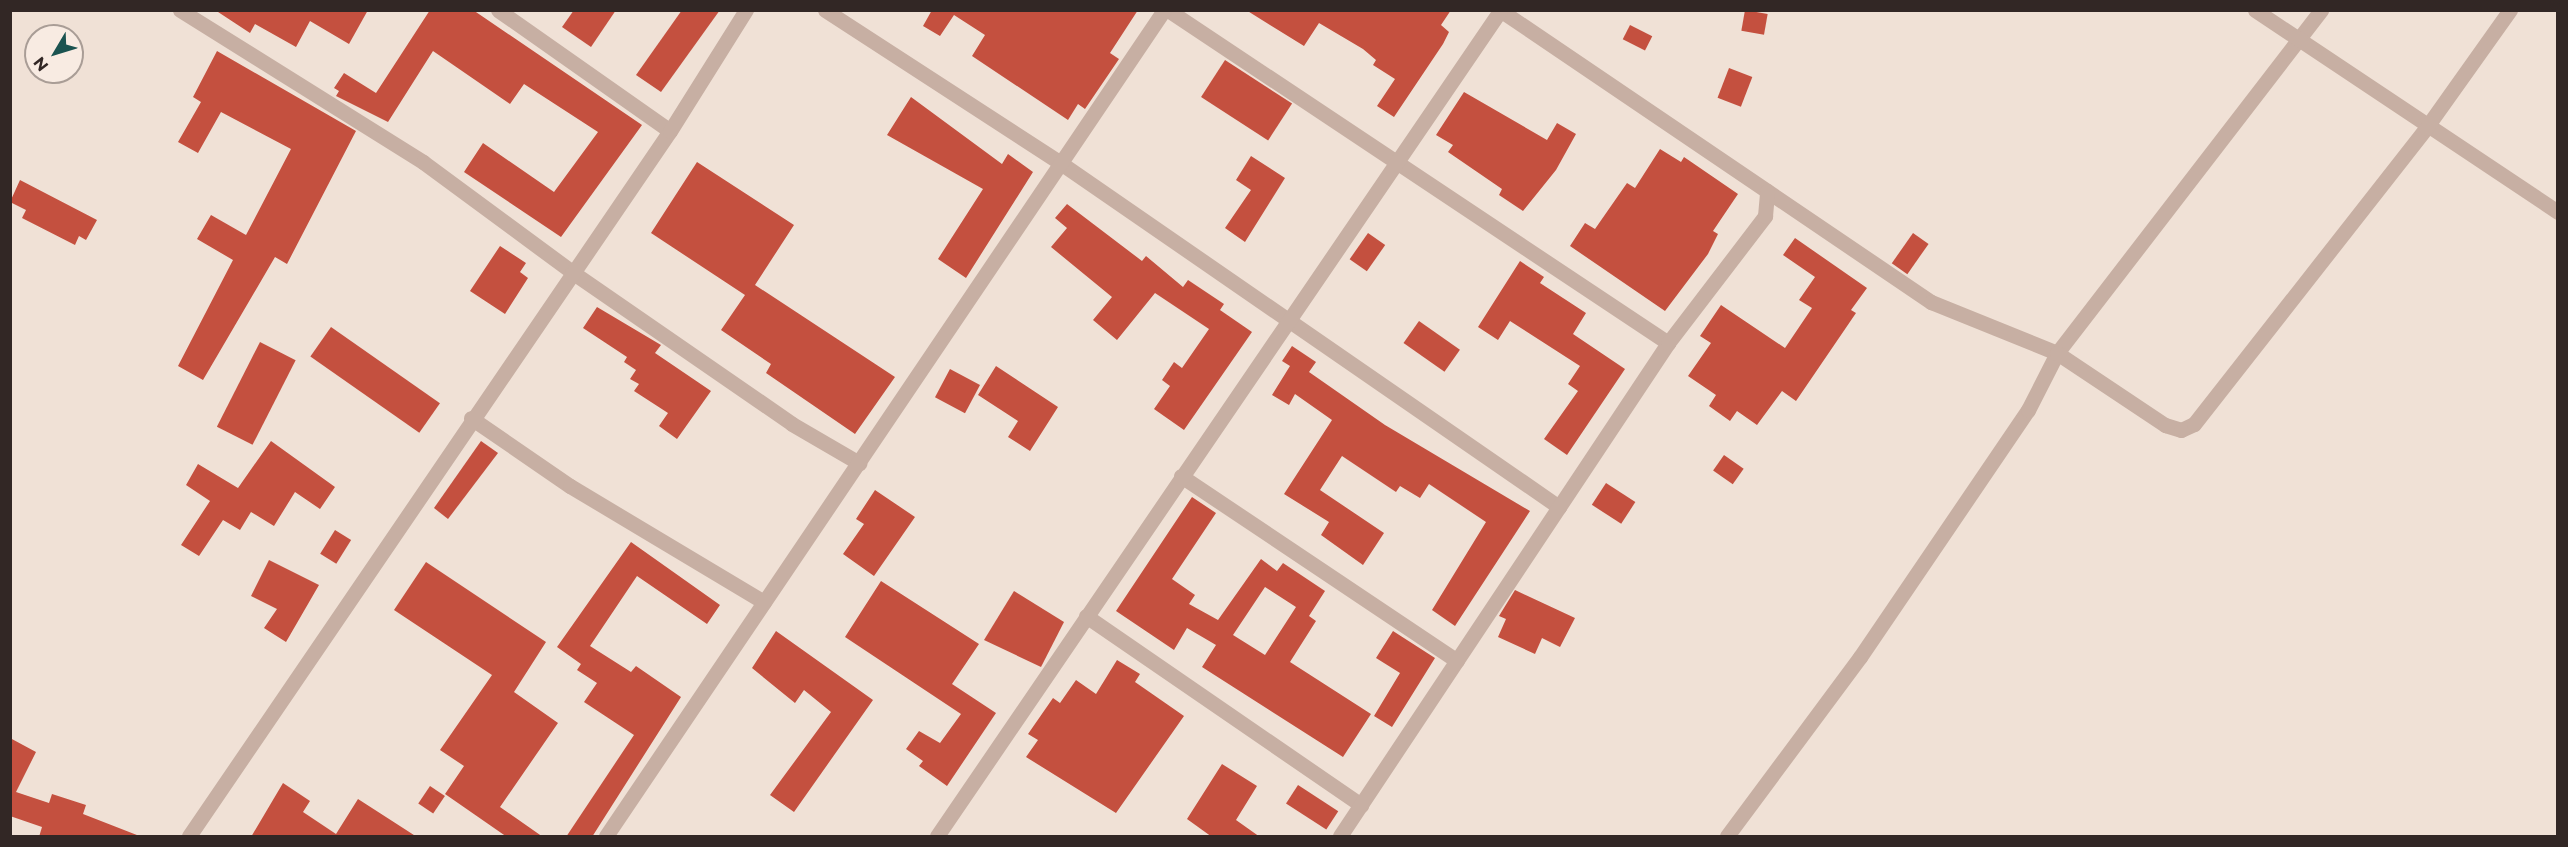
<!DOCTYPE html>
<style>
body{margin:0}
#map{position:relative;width:2568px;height:847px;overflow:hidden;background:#f0e1d6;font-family:Montserrat,sans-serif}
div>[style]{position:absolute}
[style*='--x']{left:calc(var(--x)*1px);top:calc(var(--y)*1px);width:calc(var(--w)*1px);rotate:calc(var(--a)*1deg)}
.building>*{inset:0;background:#c4503f;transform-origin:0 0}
.minor>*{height:15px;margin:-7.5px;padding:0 7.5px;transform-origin:7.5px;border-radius:7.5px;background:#c7afa3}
span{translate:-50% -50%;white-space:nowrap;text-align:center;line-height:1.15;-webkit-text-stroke:4.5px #f8ebe2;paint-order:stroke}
.frame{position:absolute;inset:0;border:12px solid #322725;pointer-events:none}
.north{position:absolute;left:24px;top:24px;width:60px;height:60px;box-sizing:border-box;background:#f8ebe2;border:2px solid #a99d96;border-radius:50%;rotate:232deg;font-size:16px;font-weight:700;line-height:24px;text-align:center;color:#322725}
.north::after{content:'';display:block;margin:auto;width:21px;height:27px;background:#1b5350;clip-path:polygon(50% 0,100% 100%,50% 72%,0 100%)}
</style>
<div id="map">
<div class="building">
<i style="clip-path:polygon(215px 10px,368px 10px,349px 44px,310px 21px,296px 47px,255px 24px,250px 33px)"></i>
<i style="clip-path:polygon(430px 10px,473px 10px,642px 125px,561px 237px,464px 172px,483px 143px,554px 192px,598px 132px,524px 84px,510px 104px,433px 51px,388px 122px,336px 96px,339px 91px,334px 88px,344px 73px,376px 93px)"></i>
<i style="clip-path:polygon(574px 10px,616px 10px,591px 47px,562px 27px)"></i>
<i style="clip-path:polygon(682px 10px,720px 10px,661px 92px,636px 75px)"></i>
<i style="clip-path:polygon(932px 10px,1138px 10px,1110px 53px,1119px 59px,1085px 109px,1078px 104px,1068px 120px,972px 56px,985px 35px,954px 15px,940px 36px,923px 26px)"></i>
<i style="clip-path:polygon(1246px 10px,1451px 10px,1441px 25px,1449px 32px,1443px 44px,1394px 117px,1377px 106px,1395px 79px,1373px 65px,1376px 60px,1363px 49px,1319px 23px,1304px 46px)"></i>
<i style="left:1745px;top:10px;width:23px;height:21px;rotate:10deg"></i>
<i style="left:1630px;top:25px;width:25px;height:16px;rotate:27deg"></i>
<i style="clip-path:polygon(217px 51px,356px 131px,287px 264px,275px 257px,203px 380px,178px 366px,233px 260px,197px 239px,211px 215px,246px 235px,291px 149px,221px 112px,198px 153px,178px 142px,201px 102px,193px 97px)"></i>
<i style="left:1225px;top:60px;width:80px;height:44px;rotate:33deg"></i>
<i style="left:1729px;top:68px;width:25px;height:32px;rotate:21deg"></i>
<i style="clip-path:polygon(1464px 92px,1547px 140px,1557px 123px,1576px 134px,1556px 170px,1523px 211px,1499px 195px,1502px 189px,1448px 152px,1453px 145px,1436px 135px)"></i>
<i style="clip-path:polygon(911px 97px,1002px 164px,1008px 154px,1033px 172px,966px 278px,938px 259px,983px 189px,887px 135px)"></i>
<i style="clip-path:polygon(1660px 149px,1681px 162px,1684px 157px,1738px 194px,1713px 231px,1718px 234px,1708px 254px,1665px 311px,1570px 246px,1585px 223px,1595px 229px,1627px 183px,1635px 188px)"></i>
<i style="clip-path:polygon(1251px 156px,1285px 178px,1245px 242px,1225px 228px,1251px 190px,1236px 180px)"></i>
<i style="clip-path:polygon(697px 162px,794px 225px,755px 285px,895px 377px,855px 434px,766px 373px,771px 364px,721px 330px,745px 295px,651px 233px)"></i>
<i style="clip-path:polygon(20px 180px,97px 220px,86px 240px,79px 236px,75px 245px,22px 218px,26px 210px,10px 202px)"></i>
<i style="clip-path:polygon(1067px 204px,1142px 261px,1146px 256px,1183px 287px,1188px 280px,1224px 304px,1220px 310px,1252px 332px,1184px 430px,1154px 409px,1170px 386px,1162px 380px,1174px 362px,1182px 368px,1209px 329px,1155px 293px,1117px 340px,1093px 320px,1112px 297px,1051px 247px,1067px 228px,1055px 218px)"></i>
<i style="left:1368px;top:233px;width:21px;height:32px;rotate:35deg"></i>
<i style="left:1913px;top:233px;width:19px;height:37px;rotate:35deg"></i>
<i style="clip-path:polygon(1795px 238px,1867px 288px,1851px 310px,1856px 313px,1796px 401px,1782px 391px,1757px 425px,1737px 411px,1730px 421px,1709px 406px,1716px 395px,1688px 376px,1711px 343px,1700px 336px,1721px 305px,1785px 348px,1812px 308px,1799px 300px,1815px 277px,1783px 255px)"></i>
<i style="clip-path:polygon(500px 246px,526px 263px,520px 272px,528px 278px,505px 314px,470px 291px)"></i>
<i style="clip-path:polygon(1520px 261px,1544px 277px,1540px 283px,1586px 313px,1573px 334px,1625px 369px,1567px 455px,1544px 439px,1578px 391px,1568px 384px,1580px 366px,1510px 321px,1498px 340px,1478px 327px)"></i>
<i style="clip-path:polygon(597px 307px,661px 345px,655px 353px,711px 391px,677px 439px,659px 426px,668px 413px,634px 391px,639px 384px,630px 379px,636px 370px,624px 362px,627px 357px,583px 328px)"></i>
<i style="left:1419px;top:321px;width:50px;height:27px;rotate:35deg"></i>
<i style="left:331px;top:327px;width:133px;height:36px;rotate:35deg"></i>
<i style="left:260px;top:342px;width:40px;height:95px;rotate:27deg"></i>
<i style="clip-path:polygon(1292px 346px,1316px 362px,1309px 372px,1385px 425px,1530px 511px,1455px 626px,1432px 610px,1486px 522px,1429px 484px,1420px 498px,1400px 486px,1396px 492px,1342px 456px,1320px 490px,1384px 533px,1363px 565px,1321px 535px,1329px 522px,1284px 494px,1332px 420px,1295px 394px,1289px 405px,1272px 395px,1290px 366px,1282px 361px)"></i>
<i style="clip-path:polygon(996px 366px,1058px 407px,1030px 451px,1008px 437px,1018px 421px,978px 395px)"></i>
<i style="left:950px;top:369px;width:34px;height:32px;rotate:28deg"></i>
<i style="clip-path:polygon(271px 441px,335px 487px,320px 509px,295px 492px,274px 526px,251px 512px,240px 530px,223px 520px,199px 556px,181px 545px,210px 501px,186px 485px,198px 464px,238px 488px)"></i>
<i style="clip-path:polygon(481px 441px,498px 453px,448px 519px,434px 508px)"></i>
<i style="left:1724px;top:455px;width:24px;height:19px;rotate:35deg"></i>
<i style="left:1606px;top:483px;width:35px;height:26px;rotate:33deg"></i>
<i style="clip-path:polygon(875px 490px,915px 517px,874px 576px,843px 554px,864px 524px,856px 519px)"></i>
<i style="clip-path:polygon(evenodd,1192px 497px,1216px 513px,1172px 579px,1195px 595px,1189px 604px,1218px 620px,1261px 559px,1277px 571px,1283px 563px,1325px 591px,1309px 616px,1316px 621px,1290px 662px,1371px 714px,1343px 757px,1202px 667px,1216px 645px,1187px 628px,1174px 650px,1116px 611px,1192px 497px,1265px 587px,1296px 607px,1265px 655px,1233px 635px,1265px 587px)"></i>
<i style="left:335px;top:530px;width:19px;height:28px;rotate:32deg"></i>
<i style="clip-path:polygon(631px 542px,720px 605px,707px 624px,637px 576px,590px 646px,631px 672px,636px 666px,681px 697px,592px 837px,566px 837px,634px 735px,584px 702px,597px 683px,577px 670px,581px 664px,557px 647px)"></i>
<i style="clip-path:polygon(269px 560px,319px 585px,286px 642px,264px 628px,277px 609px,251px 596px)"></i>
<i style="clip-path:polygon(426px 562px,546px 642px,514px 692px,558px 723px,500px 807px,543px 837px,507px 837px,445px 794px,464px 766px,440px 750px,492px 675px,394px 610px)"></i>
<i style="clip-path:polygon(881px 581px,979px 644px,952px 684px,996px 713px,947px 786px,919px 766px,923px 761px,906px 749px,919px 731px,940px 743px,961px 714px,845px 637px)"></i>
<i style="clip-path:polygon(1515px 590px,1575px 618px,1560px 647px,1542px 638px,1535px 654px,1498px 637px,1506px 619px,1499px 616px)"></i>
<i style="clip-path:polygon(1014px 591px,1064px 622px,1041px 667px,984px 640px)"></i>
<i style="clip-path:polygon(776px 631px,873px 700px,794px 812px,770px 795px,831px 712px,804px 690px,795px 703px,752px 668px)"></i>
<i style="clip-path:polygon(1393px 631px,1435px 658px,1392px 727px,1374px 716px,1400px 673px,1376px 658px)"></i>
<i style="clip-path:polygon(1117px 660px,1140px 674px,1135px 682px,1184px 716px,1116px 813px,1026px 757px,1038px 740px,1028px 734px,1053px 698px,1060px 703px,1076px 680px,1096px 694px)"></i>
<i style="clip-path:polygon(10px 738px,36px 752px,16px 792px,49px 803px,52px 794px,86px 805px,83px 814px,142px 837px,39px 837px,42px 827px,10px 816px)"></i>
<i style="clip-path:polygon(1222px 764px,1257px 786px,1236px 820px,1260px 837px,1212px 837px,1187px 819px)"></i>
<i style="clip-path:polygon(283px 783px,310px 801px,303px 812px,336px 834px,358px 799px,417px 837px,251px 837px)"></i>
<i style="left:1298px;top:785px;width:48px;height:22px;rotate:33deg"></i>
<i style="left:430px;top:786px;width:18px;height:21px;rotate:34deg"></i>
</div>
<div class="minor">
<i style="--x:180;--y:10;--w:287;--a:32"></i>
<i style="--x:423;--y:162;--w:185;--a:36.4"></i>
<i style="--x:572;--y:272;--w:267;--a:34.6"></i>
<i style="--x:792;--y:424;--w:78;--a:30.2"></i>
<i style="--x:498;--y:10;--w:210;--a:35.1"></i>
<i style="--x:825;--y:10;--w:283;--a:33"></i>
<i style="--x:1062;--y:164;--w:604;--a:34.61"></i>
<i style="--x:1168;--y:10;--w:601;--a:33.66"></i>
<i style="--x:1500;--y:10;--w:521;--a:34.12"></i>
<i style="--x:1931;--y:302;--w:136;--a:22"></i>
<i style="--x:2057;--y:353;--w:433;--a:-52.4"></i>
<i style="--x:2255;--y:10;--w:364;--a:33.7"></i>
<i style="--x:471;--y:418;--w:120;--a:34.5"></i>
<i style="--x:570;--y:486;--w:226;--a:30.9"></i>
<i style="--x:1181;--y:476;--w:332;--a:33.8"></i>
<i style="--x:1086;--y:616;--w:334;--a:34.5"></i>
<i style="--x:189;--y:836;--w:853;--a:-55.7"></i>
<i style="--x:670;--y:131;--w:143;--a:-57.9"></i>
<i style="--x:606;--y:836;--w:997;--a:-55.96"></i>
<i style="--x:937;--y:836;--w:999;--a:-55.69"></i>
<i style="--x:1340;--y:836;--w:592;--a:-56.36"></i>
<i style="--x:1668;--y:343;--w:160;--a:-52.6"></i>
<i style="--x:1765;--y:216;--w:25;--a:-85"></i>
<i style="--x:1727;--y:836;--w:223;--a:-53.4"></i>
<i style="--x:1860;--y:657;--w:299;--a:-55.8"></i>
<i style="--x:2028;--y:410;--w:64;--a:-63"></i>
<i style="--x:2057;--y:353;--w:130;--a:33.7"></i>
<i style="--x:2165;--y:425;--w:17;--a:17"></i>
<i style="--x:2181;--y:430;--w:14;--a:-25"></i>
<i style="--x:2194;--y:424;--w:376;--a:-51.9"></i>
<i style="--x:2426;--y:128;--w:145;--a:-54.6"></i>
</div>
<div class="frame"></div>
<div class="north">N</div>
</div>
